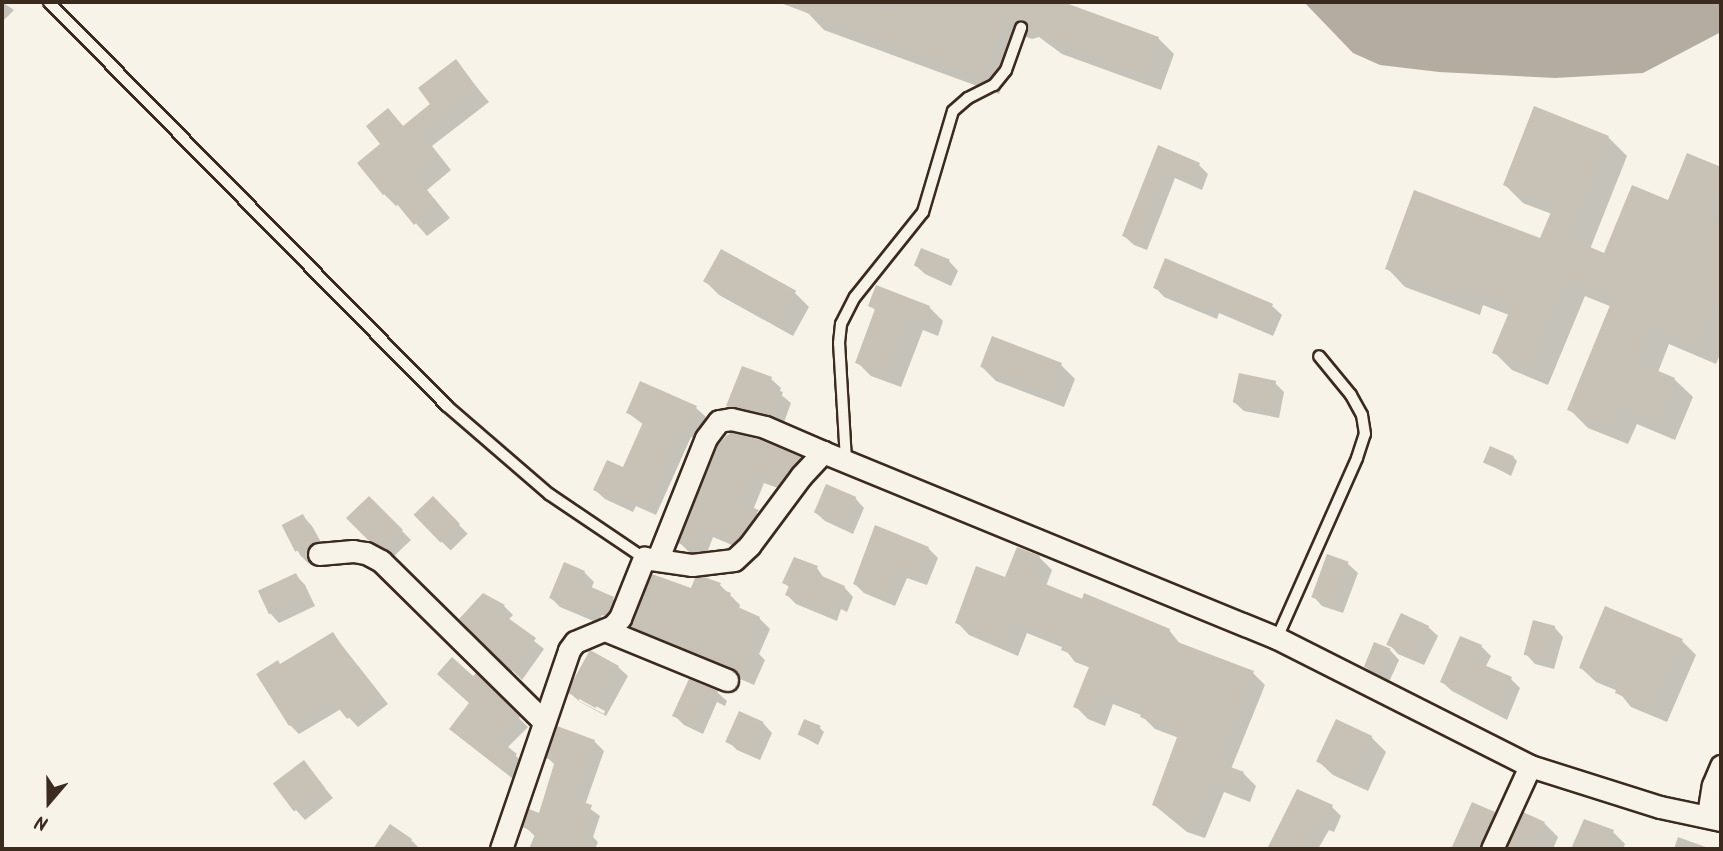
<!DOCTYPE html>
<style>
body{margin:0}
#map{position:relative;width:1723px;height:851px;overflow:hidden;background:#f7f3e8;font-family:Kalam,sans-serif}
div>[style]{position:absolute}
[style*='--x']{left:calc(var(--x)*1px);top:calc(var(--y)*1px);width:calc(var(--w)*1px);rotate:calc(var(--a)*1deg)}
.water>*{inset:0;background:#b4aca0}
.shadow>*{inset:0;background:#0003;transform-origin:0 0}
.building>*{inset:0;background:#c8c1b6;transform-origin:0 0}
.roads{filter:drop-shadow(2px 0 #3b2a1e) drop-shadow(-2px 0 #3b2a1e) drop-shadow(0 2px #3b2a1e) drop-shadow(0 -2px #3b2a1e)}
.service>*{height:10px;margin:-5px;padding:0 5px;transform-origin:5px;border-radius:5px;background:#f7f3e8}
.minor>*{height:21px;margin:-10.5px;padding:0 10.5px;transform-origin:10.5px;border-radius:10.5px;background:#f7f3e8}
span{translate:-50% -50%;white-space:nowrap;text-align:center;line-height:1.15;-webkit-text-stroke:6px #f7f3e8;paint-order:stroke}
.frame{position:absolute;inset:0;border:4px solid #3b2a1e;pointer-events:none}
.north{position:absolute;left:14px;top:767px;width:70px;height:70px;-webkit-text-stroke:5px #f7f3e8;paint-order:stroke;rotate:200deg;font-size:19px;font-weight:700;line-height:28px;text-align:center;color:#3b2a1e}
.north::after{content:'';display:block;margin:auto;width:24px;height:32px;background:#3b2a1e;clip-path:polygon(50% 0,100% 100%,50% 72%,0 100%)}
</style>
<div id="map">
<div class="water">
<i style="clip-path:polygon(1304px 2px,1721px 2px,1721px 32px,1643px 73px,1555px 78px,1439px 72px,1380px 65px,1353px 53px)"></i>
</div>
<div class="shadow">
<i style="clip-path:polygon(2px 2px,14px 10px,2px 22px)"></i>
<i style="clip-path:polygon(812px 2px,1046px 2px,1057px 6px,1058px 2px,1158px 38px,1174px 54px,1161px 90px,1062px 54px,1039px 37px,1032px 39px,1021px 35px,999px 94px,824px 30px,808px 13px)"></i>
<i style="clip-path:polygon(455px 61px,489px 102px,432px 146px,451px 170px,427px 190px,450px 218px,427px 236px,399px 204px,396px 206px,384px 194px,383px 144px,388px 110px,404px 128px,433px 105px)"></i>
<i style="clip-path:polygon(1608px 137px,1627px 156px,1590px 249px,1605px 256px,1669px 202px,1688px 155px,1721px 169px,1721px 352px,1716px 364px,1669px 344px,1658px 372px,1674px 379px,1693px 397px,1675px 440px,1637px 424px,1628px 444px,1588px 428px,1569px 409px,1612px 307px,1585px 296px,1548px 385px,1512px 370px,1494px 352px,1509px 315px,1483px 305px,1480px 315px,1405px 287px,1387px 268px,1541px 240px,1552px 214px,1523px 203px,1505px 185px)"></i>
<i style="clip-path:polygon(1158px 147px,1199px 165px,1208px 174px,1202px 190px,1175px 178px,1147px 250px,1134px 245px,1124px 236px)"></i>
<i style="clip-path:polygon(1166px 260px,1272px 306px,1282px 315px,1273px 336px,1219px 313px,1217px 319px,1164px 297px,1155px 287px)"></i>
<i style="clip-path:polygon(949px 261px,958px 271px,951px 286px,925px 274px,915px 265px)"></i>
<i style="clip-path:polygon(705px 281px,795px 293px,809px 307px,793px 336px,719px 295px)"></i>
<i style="clip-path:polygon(870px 305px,929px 307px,943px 321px,938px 336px,923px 330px,901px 387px,871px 376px,857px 362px,876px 311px)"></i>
<i style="clip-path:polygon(1061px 365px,1075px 379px,1064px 407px,996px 381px,982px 367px)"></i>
<i style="clip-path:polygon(771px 379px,781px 388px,779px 393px,791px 403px,783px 425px,738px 415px,728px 406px)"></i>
<i style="clip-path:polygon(1275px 383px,1284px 392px,1279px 418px,1244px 411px,1234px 402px)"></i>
<i style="clip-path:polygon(640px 384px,696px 408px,706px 417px,696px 439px,691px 437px,656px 515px,636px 506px,633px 512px,605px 499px,595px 490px,624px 469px,644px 425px,628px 413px)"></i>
<i style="clip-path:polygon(727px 435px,760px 441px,800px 458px,809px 467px,789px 492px,764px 483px,753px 510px,767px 521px,744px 550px,713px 537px,705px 558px,689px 552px,680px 543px,719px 445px)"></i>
<i style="clip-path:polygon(1513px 457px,1517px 461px,1511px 476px,1485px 462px)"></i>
<i style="clip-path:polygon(369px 498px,411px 540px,394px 556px,379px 549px,349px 518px)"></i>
<i style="clip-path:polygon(855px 498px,864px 508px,853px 534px,825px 521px,815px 512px)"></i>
<i style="left:433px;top:499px;width:49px;height:24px;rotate:45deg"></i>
<i style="clip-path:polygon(303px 516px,312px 526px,326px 551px,309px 564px,300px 555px,284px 526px)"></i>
<i style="clip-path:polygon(928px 548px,938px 558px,927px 585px,907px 578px,895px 606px,864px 593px,855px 584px)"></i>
<i style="clip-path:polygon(1039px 557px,1052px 570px,1046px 586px,1169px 630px,1181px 645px,1253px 673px,1265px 685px,1231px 769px,1243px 773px,1256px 786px,1250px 802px,1224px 792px,1205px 838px,1187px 832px,1154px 805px,1179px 738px,1155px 729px,1141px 715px,1113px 704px,1105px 726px,1088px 719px,1075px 706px,1091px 668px,1075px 662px,1064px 648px,1027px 633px,1018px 656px,969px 635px,957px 622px,1006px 579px)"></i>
<i style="clip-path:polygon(1348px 564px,1358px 573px,1343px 613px,1322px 606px,1313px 596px)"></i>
<i style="clip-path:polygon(817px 568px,825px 580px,844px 587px,853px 597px,847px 612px,841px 609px,837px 621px,796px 604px,787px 595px,790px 588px,784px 582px)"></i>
<i style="clip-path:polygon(584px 572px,594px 582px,591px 589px,613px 599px,623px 608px,617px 621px,602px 615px,598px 623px,560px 607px,551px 598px)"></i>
<i style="clip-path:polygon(296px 575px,305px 585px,315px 606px,279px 623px,270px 613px)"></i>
<i style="clip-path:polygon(720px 585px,740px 605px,739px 609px,759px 618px,770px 629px,759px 654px,765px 660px,754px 685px,643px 636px,632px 626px,692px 590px)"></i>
<i style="clip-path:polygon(504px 606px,513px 615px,508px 620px,544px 649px,522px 680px,462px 619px)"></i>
<i style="clip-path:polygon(1428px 627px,1438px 636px,1424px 665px,1398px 654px,1389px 644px)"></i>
<i style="clip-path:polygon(1554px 627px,1563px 637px,1554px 669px,1535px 664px,1526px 654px)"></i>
<i style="clip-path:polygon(333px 634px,388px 704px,358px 727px,341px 709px,299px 734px,290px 725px,281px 666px)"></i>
<i style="clip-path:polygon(1682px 641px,1696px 655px,1667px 722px,1631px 707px,1618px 691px,1596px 682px,1581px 668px)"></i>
<i style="clip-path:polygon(1481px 646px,1491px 656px,1485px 668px,1511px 679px,1520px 688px,1507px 720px,1452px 691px,1442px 682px)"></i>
<i style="clip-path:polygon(1390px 650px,1399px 660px,1389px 682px,1374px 676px,1365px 666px)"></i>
<i style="clip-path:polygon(evenodd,618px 667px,628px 676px,606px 716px,580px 702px,570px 693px,618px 667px,579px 697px,605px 711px,604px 714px,579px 701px,579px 697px)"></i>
<i style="clip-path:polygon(476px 676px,528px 727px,507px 748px,525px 764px,513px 779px,451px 729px,471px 703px)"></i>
<i style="clip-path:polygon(690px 681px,717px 692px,727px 701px,725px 706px,717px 702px,703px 734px,684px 725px,674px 715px)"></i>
<i style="clip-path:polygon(1337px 722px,1371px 737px,1386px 752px,1368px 791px,1333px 775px,1318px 761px)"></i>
<i style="clip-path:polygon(763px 723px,772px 733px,760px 760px,737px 750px,728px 741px)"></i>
<i style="clip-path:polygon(820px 728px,824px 732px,818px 745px,800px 735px)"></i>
<i style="clip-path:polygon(594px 741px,604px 751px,585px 805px,600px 816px,593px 837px,598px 842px,595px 849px,531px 849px,536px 837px,524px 826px,540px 815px,556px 766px,548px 758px)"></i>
<i style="clip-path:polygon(303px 762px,333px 798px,305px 820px,296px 810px)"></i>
<i style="clip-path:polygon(1473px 804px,1494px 813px,1508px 827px,1499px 849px,1453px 849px)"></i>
<i style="clip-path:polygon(1332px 807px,1341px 816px,1334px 832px,1329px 830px,1318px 849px,1276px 849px,1271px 844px)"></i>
<i style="clip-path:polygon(1524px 814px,1544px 823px,1558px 837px,1553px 849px,1508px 849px)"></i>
<i style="clip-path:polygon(1585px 821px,1613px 832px,1625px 844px,1623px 849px,1573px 849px)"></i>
<i style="clip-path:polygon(391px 826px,411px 840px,420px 849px,375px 849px)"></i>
<i style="clip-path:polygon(1678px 837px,1711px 849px,1674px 849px)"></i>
</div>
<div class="building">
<i style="clip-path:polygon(778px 2px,871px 2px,890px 9px,891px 2px,1063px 2px,1159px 37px,1145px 75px,1043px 38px,1045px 35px,1029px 29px,1024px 21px,1015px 24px,1005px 20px,983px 79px)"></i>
<i style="clip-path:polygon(456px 59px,478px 89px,421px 133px,440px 157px,416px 177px,439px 205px,414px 225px,387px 192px,383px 195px,357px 163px,380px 144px,366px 126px,388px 108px,403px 126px,430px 104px,418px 88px)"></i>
<i style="clip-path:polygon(1534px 106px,1609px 136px,1569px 238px,1604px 253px,1632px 185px,1668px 200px,1687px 153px,1721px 167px,1721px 188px,1709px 217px,1721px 223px,1721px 291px,1698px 347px,1651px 327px,1637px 362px,1675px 378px,1657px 423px,1618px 407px,1610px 427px,1567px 410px,1613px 298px,1567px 279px,1530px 368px,1492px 353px,1512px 305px,1465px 288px,1461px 298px,1385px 269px,1414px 190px,1540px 238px,1554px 205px,1503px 185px)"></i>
<i style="clip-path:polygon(1158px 145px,1200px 163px,1192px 181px,1165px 170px,1138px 242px,1122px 236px)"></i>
<i style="left:921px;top:248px;width:31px;height:19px;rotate:22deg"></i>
<i style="left:721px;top:249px;width:86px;height:37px;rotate:29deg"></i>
<i style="clip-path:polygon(1165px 258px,1273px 304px,1263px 327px,1210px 305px,1207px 311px,1153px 288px)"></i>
<i style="clip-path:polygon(876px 285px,930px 306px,924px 323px,908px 317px,887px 374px,855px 363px,875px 309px,868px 306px)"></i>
<i style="left:992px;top:336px;width:75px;height:33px;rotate:21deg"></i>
<i style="clip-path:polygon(742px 366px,772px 377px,769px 387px,783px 392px,773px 416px,726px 406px)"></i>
<i style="left:1239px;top:373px;width:38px;height:30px;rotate:12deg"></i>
<i style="clip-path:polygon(640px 381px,697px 406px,686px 431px,681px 429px,647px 507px,626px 498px,623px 504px,593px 490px,607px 460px,623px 467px,644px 420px,626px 413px)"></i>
<i style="clip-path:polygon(731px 432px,761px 440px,801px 457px,779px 484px,754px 475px,743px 504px,759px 510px,734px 542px,704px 529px,696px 550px,678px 543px,718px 445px)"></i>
<i style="left:1490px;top:446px;width:26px;height:18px;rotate:23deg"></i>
<i style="left:826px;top:484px;width:33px;height:31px;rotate:23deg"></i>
<i style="clip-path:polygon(369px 496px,403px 530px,384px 548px,368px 540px,346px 518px)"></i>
<i style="left:433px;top:496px;width:39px;height:27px;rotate:46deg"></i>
<i style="left:303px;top:514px;width:30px;height:24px;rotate:63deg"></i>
<i style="clip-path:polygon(875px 525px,929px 547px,918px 577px,897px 570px,886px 598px,853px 584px)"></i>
<i style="clip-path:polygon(1017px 547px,1040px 556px,1031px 578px,1082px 599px,1084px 593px,1170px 629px,1167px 638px,1254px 671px,1217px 762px,1244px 772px,1237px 790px,1211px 780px,1192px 827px,1173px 820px,1175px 814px,1152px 805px,1179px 732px,1140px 717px,1143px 710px,1100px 693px,1092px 714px,1073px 707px,1091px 662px,1061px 650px,1064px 642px,1014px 621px,1006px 644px,955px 623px,976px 566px,1005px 577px)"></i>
<i style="left:1327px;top:554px;width:23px;height:46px;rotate:20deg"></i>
<i style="clip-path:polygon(794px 557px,818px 566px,815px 573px,845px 586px,838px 603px,832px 601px,827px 613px,785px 595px,789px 586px,782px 583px)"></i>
<i style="clip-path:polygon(564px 562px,585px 571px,580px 582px,614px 597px,607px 613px,592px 607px,588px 615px,549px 598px)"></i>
<i style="left:296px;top:573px;width:26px;height:42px;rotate:65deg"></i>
<i style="clip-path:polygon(652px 574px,691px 588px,695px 578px,704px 577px,721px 583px,718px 588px,731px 593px,727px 602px,760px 617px,748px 645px,756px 648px,743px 675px,630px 626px)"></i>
<i style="clip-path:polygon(483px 593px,505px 605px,498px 611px,536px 638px,512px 672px,459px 619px)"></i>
<i style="clip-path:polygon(1605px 606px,1683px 639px,1653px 709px,1615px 693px,1618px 684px,1579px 668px)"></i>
<i style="left:1401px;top:613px;width:31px;height:35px;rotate:25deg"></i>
<i style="left:1533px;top:620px;width:23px;height:36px;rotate:15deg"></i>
<i style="clip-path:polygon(333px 632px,356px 668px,358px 666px,380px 694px,347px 719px,332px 700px,289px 726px,256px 674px,278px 660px,280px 664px)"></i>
<i style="clip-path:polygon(1460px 636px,1482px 645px,1475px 661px,1512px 677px,1497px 711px,1473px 701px,1475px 697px,1440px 682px)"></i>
<i style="left:1374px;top:642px;width:18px;height:27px;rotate:22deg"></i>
<i style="left:590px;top:650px;width:33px;height:48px;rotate:29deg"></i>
<i style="clip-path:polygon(452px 657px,473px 676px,476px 673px,520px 717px,498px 739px,517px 754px,503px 771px,449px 729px,469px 703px,437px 674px)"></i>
<i style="clip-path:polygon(689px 679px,718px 691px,715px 698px,708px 694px,693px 725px,672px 716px)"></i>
<i style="left:739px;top:711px;width:27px;height:34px;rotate:24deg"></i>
<i style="left:804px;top:719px;width:18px;height:17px;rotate:22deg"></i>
<i style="left:1336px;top:719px;width:40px;height:47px;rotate:25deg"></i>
<i style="clip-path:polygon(557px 726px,595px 740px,574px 799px,592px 805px,584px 829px,590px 831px,583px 849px,529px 849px,536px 832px,522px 827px,529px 809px,539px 813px,555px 761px,546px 758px)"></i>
<i style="left:304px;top:760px;width:35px;height:39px;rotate:53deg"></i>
<i style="clip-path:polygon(1297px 789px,1333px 805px,1324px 824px,1319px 821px,1304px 849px,1267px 849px)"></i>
<i style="clip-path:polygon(1472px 802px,1495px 812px,1479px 849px,1451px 849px)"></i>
<i style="clip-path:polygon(1523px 812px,1545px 822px,1533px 849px,1506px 849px)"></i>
<i style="clip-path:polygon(1584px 819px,1614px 830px,1607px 849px,1571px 849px)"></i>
<i style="clip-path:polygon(390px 824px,412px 839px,405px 849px,373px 849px)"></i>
</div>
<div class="roads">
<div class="service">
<i style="--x:49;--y:2;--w:567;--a:45.43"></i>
<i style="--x:447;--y:406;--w:135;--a:40.8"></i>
<i style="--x:549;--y:494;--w:115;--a:34"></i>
<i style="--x:846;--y:460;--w:117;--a:-93.4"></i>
<i style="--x:839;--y:343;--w:19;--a:-84"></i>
<i style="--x:841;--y:324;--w:30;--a:-63"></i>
<i style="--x:855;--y:297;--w:109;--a:-51.3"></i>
<i style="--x:923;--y:212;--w:105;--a:-73.5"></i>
<i style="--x:953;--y:111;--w:20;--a:-41"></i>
<i style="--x:968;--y:98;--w:29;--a:-27"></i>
<i style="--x:994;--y:85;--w:19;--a:-51"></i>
<i style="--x:1006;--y:70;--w:45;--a:-70.3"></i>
<i style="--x:1277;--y:638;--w:197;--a:-66"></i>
<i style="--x:1357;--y:458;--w:25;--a:-72"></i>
<i style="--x:1365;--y:434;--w:19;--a:-99"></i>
<i style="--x:1362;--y:415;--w:23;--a:-119"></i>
<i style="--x:1351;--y:395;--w:50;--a:-129.4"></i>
</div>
<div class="minor">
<i style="--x:319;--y:554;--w:34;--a:-5"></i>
<i style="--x:353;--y:551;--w:13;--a:9"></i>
<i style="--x:366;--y:553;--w:17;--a:28"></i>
<i style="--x:381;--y:561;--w:228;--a:44.6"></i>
<i style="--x:658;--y:558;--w:129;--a:-68.2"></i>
<i style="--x:706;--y:438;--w:21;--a:-53"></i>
<i style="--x:719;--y:421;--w:12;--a:-9"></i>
<i style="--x:731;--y:419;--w:35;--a:13"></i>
<i style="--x:765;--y:427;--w:63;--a:23.3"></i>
<i style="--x:605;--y:630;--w:132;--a:22.3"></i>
<i style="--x:1708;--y:815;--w:30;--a:-81"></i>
<i style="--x:1713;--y:785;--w:21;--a:-67"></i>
<i style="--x:501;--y:849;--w:210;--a:-71.1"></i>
<i style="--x:569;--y:650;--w:10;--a:-53"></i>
<i style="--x:575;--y:642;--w:41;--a:-22.8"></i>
<i style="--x:613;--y:626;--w:11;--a:-49"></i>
<i style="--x:620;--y:618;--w:65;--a:-68.2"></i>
<i style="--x:644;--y:558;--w:49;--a:8.3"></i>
<i style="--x:692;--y:565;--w:42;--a:-6.8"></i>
<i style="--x:734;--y:560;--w:21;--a:-43"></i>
<i style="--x:749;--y:546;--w:87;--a:-53.4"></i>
<i style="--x:801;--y:476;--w:33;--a:-47"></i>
<i style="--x:823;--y:452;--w:491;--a:22.3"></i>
<i style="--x:1277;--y:638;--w:284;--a:26.8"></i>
<i style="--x:1530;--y:766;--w:136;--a:17.5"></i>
<i style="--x:1660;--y:807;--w:62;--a:12"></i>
<i style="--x:1492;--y:849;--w:91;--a:-65.4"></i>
</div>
</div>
<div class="frame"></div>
<div class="north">N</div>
</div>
